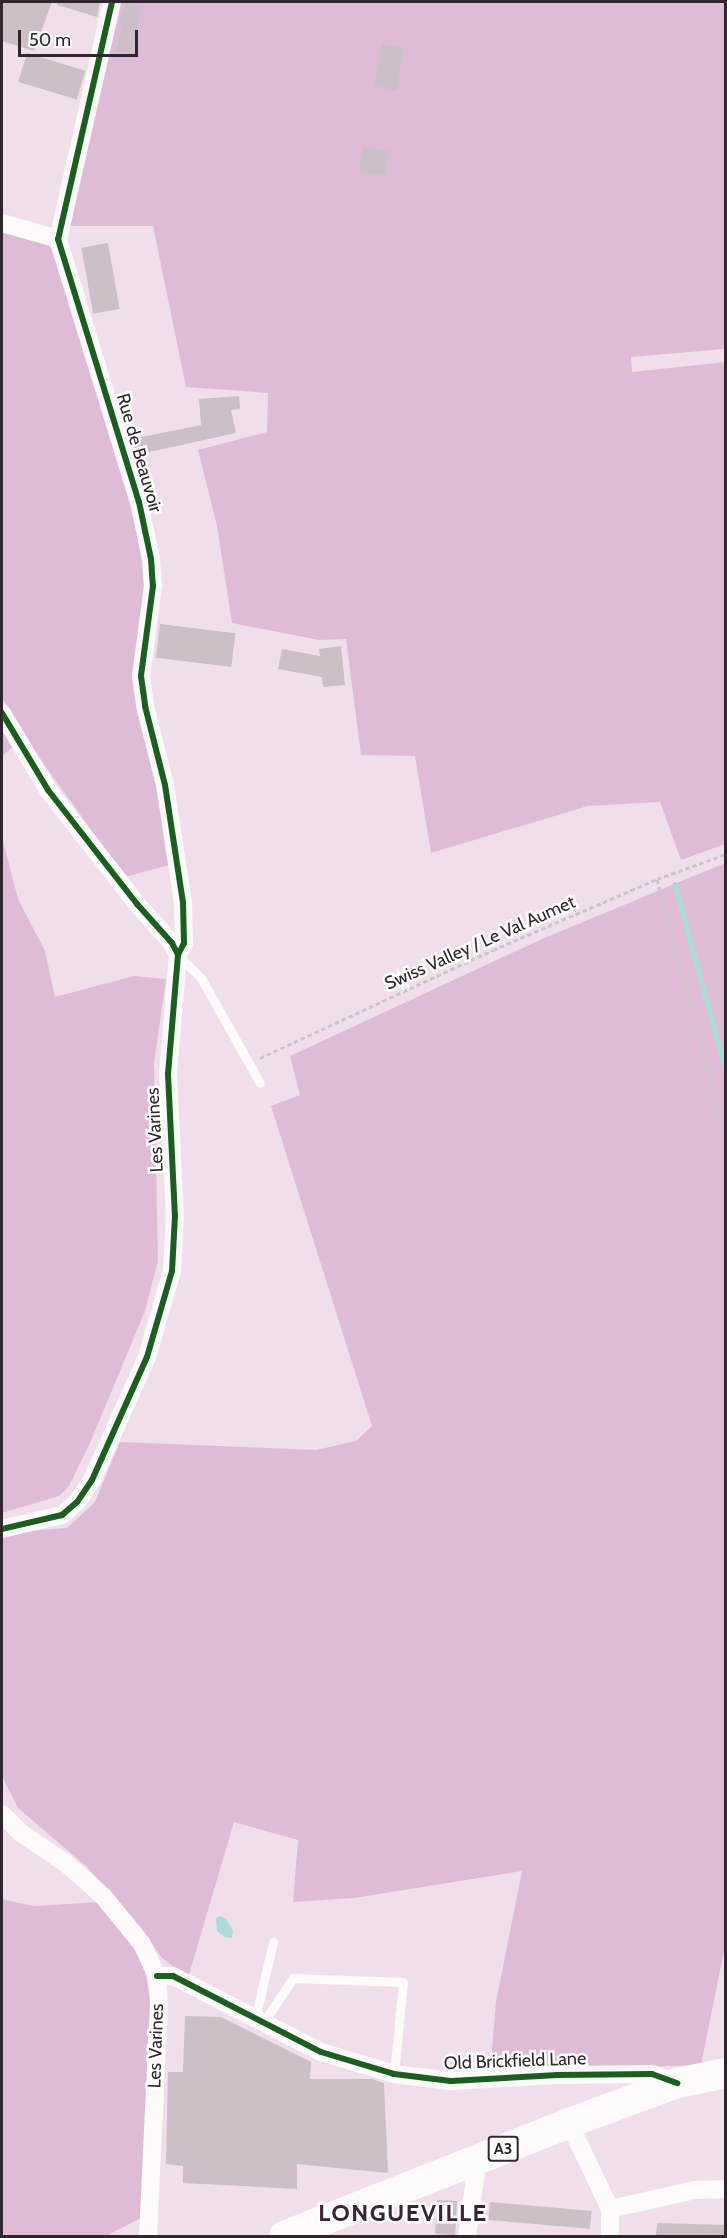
<!DOCTYPE html>
<style>
body{margin:0}
#map{position:relative;width:727px;height:2238px;overflow:hidden;background:#f0dfeb;font-family:Cabin,sans-serif}
div>[style]{position:absolute}
[style*='--x']{left:calc(var(--x)*1px);top:calc(var(--y)*1px);width:calc(var(--w)*1px);rotate:calc(var(--a)*1deg)}
.green>*{inset:0;background:#dfbcd6}
.water>*{inset:0;background:#a9dbd9}
.stream>*{height:4.5px;margin:-2.25px;padding:0 2.25px;transform-origin:2.25px;border-radius:2.25px;background:#a9dbd9}
.building>*{inset:0;background:#cbbfc8;transform-origin:0 0}
.path>*{height:3px;margin-top:-1.5px;transform-origin:0;background:repeating-linear-gradient(90deg,#ccc6ca 0 4.5px,transparent 0 7.5px)}
.lane>*{height:9px;margin:-4.5px;padding:0 4.5px;transform-origin:4.5px;border-radius:4.5px;background:#fdfafc}
.street>*{height:18px;margin:-9px;padding:0 9px;transform-origin:9px;border-radius:9px;background:#fdfafc}
.primary>*{height:30px;margin:-15px;padding:0 15px;transform-origin:15px;border-radius:15px;background:#fdfafc}
.cycleway>*{height:6px;margin:-3px;padding:0 3px;transform-origin:3px;border-radius:3px;background:#1b5e20}
span{translate:-50% -50%;white-space:nowrap;text-align:center;line-height:1.15;-webkit-text-stroke:5px #fff;paint-order:stroke}
.shield-label span{padding:2px 4px;background:#fff;border:2px solid;border-radius:4px;-webkit-text-stroke-width:0}
.shield-label{font-size:16px;color:#30262d;font-weight:700}
.street-label{font-size:18px;color:#30262d}
.district-label{font-size:24px;color:#3a2536;font-weight:700;letter-spacing:1.5px}
.frame{position:absolute;inset:0;border:3px solid #30262d;pointer-events:none}
.scale{position:absolute;left:18px;top:30px;width:120px;height:27px;box-sizing:border-box;border:3px solid #30262d;border-top:0;padding-left:8px;font-size:18px;line-height:21px;white-space:nowrap;color:#30262d;-webkit-text-stroke:4px #fff;paint-order:stroke}
</style>
<div id="map">
<div class="green">
<i style="clip-path:polygon(119px 2px,725px 2px,725px 349px,631px 357px,632px 372px,725px 362px,725px 844px,681px 860px,660px 802px,588px 806px,431px 853px,415px 756px,361px 755px,346px 639px,319px 640px,232px 623px,217px 526px,198px 450px,267px 432px,268px 393px,186px 387px,153px 226px,70px 226px)"></i>
<i style="clip-path:polygon(2px 229px,53px 241px,127px 489px,145px 561px,146px 603px,135px 662px,173px 864px,125px 877px,23px 735px,2px 697px)"></i>
<i style="clip-path:polygon(2px 727px,13px 747px,2px 756px)"></i>
<i style="clip-path:polygon(2px 837px,18px 899px,45px 951px,55px 997px,134px 976px,166px 979px,154px 1063px,158px 1261px,145px 1311px,90px 1443px,69px 1486px,59px 1496px,2px 1513px)"></i>
<i style="clip-path:polygon(725px 863px,726px 1941px,701px 2065px,490px 2072px,496px 2002px,522px 1871px,354px 1898px,293px 1902px,298px 1840px,234px 1822px,188px 1978px,161px 1957px,140px 1926px,87px 1867px,18px 1808px,2px 1776px,2px 1536px,10px 1532px,67px 1528px,95px 1502px,120px 1442px,316px 1450px,356px 1441px,372px 1426px,271px 1106px,300px 1095px,290px 1056px,542px 939px)"></i>
<i style="clip-path:polygon(2px 1899px,33px 1906px,100px 1902px,136px 1950px,145px 1972px,151px 2001px,141px 2218px,106px 2236px,2px 2236px)"></i>
</div>
<div class="water">
<i style="clip-path:polygon(221px 1916px,226px 1919px,233px 1931px,232px 1938px,225px 1937px,217px 1931px,216px 1918px)"></i>
</div>
<div class="stream">
<i style="--x:675;--y:884;--w:193;--a:74.7"></i>
</div>
<div class="building">
<i style="clip-path:polygon(2px 2px,52px 2px,34px 51px,2px 41px)"></i>
<i style="clip-path:polygon(57px 2px,100px 2px,97px 17px,57px 5px)"></i>
<i style="clip-path:polygon(126px 4px,142px 7px,131px 54px,116px 51px,122px 24px,119px 23px)"></i>
<i style="left:382px;top:44px;width:22px;height:43px;rotate:10deg"></i>
<i style="left:27px;top:53px;width:61px;height:30px;rotate:17deg"></i>
<i style="left:363px;top:147px;width:26px;height:25px;rotate:9deg"></i>
<i style="left:108px;top:243px;width:67px;height:27px;rotate:80deg"></i>
<i style="clip-path:polygon(239px 396px,240px 409px,231px 410px,236px 433px,136px 455px,132px 439px,201px 425px,199px 399px)"></i>
<i style="left:160px;top:624px;width:76px;height:34px;rotate:7deg"></i>
<i style="clip-path:polygon(341px 646px,345px 685px,323px 687px,322px 677px,278px 669px,282px 649px,320px 656px,319px 649px)"></i>
<i style="clip-path:polygon(185px 2016px,221px 2017px,311px 2062px,310px 2079px,372px 2079px,384px 2083px,388px 2173px,297px 2164px,297px 2189px,183px 2183px,183px 2166px,166px 2164px,168px 2072px,183px 2072px)"></i>
<i style="left:437px;top:2200px;width:20px;height:34px;rotate:3deg"></i>
<i style="left:490px;top:2202px;width:102px;height:18px;rotate:5deg"></i>
<i style="clip-path:polygon(657px 2223px,726px 2225px,726px 2236px,656px 2236px)"></i>
</div>
<div class="path">
<i style="--x:657;--y:879;--w:269;--a:75.1"></i>
<i style="--x:260;--y:1058;--w:257;--a:-24.9"></i>
<i style="--x:493;--y:950;--w:179;--a:-23.4"></i>
<i style="--x:657;--y:879;--w:73;--a:-19.9"></i>
</div>
<div class="lane">
<i style="--x:178;--y:955;--w:33;--a:45"></i>
<i style="--x:201;--y:978;--w:120;--a:60.7"></i>
<i style="--x:255;--y:2019;--w:79;--a:-76.8"></i>
<i style="--x:263;--y:2023;--w:54;--a:-56.3"></i>
<i style="--x:293;--y:1978;--w:110;--a:2.1"></i>
<i style="--x:403;--y:1982;--w:92;--a:95.6"></i>
</div>
<div class="street">
<i style="--x:112;--y:2;--w:243;--a:102.8"></i>
<i style="--x:58;--y:239;--w:275;--a:72.9"></i>
<i style="--x:139;--y:502;--w:58;--a:78.1"></i>
<i style="--x:151;--y:559;--w:27;--a:86"></i>
<i style="--x:153;--y:586;--w:91;--a:97.6"></i>
<i style="--x:141;--y:676;--w:30;--a:82"></i>
<i style="--x:145;--y:706;--w:81;--a:75.8"></i>
<i style="--x:165;--y:785;--w:118;--a:81.3"></i>
<i style="--x:183;--y:902;--w:41;--a:88.6"></i>
<i style="--x:184;--y:943;--w:13;--a:117"></i>
<i style="--x:2;--y:223;--w:58;--a:15.9"></i>
<i style="--x:2;--y:713;--w:90;--a:59.1"></i>
<i style="--x:48;--y:790;--w:145;--a:52"></i>
<i style="--x:137;--y:904;--w:52;--a:48.1"></i>
<i style="--x:172;--y:943;--w:13;--a:63"></i>
<i style="--x:178;--y:955;--w:119;--a:94.8"></i>
<i style="--x:168;--y:1074;--w:142;--a:87.2"></i>
<i style="--x:175;--y:1216;--w:55;--a:93.1"></i>
<i style="--x:172;--y:1271;--w:90;--a:106.2"></i>
<i style="--x:147;--y:1357;--w:135;--a:114.1"></i>
<i style="--x:92;--y:1480;--w:27;--a:124"></i>
<i style="--x:77;--y:1502;--w:20;--a:139"></i>
<i style="--x:62;--y:1515;--w:62;--a:166.9"></i>
<i style="--x:2;--y:1814;--w:27;--a:45"></i>
<i style="--x:21;--y:1833;--w:57;--a:34.2"></i>
<i style="--x:68;--y:1865;--w:47;--a:41.5"></i>
<i style="--x:103;--y:1896;--w:62;--a:50.9"></i>
<i style="--x:142;--y:1944;--w:35;--a:65"></i>
<i style="--x:157;--y:1976;--w:28;--a:86"></i>
<i style="--x:159;--y:2004;--w:232;--a:92.7"></i>
<i style="--x:157;--y:1976;--w:16;--a:0"></i>
<i style="--x:173;--y:1976;--w:166;--a:27.2"></i>
<i style="--x:321;--y:2052;--w:76;--a:16.8"></i>
<i style="--x:394;--y:2074;--w:57;--a:7"></i>
<i style="--x:451;--y:2081;--w:107;--a:-3.2"></i>
<i style="--x:558;--y:2075;--w:94;--a:-0.6"></i>
<i style="--x:652;--y:2074;--w:27;--a:20"></i>
<i style="--x:569;--y:2123;--w:95;--a:64.5"></i>
<i style="--x:610;--y:2209;--w:27;--a:90"></i>
<i style="--x:610;--y:2209;--w:87;--a:-12.6"></i>
<i style="--x:695;--y:2190;--w:31;--a:-2"></i>
<i style="--x:467;--y:2236;--w:79;--a:-82"></i>
</div>
<div class="primary">
<i style="--x:284;--y:2236;--w:307;--a:-21.6"></i>
<i style="--x:569;--y:2123;--w:115;--a:-20.3"></i>
<i style="--x:677;--y:2083;--w:50;--a:-11.5"></i>
</div>
<div class="cycleway">
<i style="--x:112;--y:2;--w:243;--a:102.8"></i>
<i style="--x:58;--y:239;--w:275;--a:72.9"></i>
<i style="--x:139;--y:502;--w:58;--a:78.1"></i>
<i style="--x:151;--y:559;--w:27;--a:86"></i>
<i style="--x:153;--y:586;--w:91;--a:97.6"></i>
<i style="--x:141;--y:676;--w:30;--a:82"></i>
<i style="--x:145;--y:706;--w:81;--a:75.8"></i>
<i style="--x:165;--y:785;--w:118;--a:81.3"></i>
<i style="--x:183;--y:902;--w:41;--a:88.6"></i>
<i style="--x:184;--y:943;--w:13;--a:117"></i>
<i style="--x:2;--y:713;--w:90;--a:59.1"></i>
<i style="--x:48;--y:790;--w:145;--a:52"></i>
<i style="--x:137;--y:904;--w:52;--a:48.1"></i>
<i style="--x:172;--y:943;--w:13;--a:63"></i>
<i style="--x:178;--y:955;--w:119;--a:94.8"></i>
<i style="--x:168;--y:1074;--w:142;--a:87.2"></i>
<i style="--x:175;--y:1216;--w:55;--a:93.1"></i>
<i style="--x:172;--y:1271;--w:90;--a:106.2"></i>
<i style="--x:147;--y:1357;--w:135;--a:114.1"></i>
<i style="--x:92;--y:1480;--w:27;--a:124"></i>
<i style="--x:77;--y:1502;--w:20;--a:139"></i>
<i style="--x:62;--y:1515;--w:62;--a:166.9"></i>
<i style="--x:157;--y:1976;--w:16;--a:0"></i>
<i style="--x:173;--y:1976;--w:166;--a:27.2"></i>
<i style="--x:321;--y:2052;--w:76;--a:16.8"></i>
<i style="--x:394;--y:2074;--w:57;--a:7"></i>
<i style="--x:451;--y:2081;--w:107;--a:-3.2"></i>
<i style="--x:558;--y:2075;--w:94;--a:-0.6"></i>
<i style="--x:652;--y:2074;--w:27;--a:20"></i>
</div>
<div class="shield-label">
<span style="left:503px;top:2149px">A3</span>
</div>
<div class="street-label">
<span style="left:139px;top:453px;rotate:74deg">Rue de Beauvoir</span>
<span style="left:480px;top:943px;rotate:-24deg">Swiss Valley / Le Val Aumet</span>
<span style="left:155px;top:1130px;rotate:-93deg">Les Varines</span>
<span style="left:156px;top:2046px;rotate:-88deg">Les Varines</span>
<span style="left:515px;top:2061px;rotate:-2deg">Old Brickfield Lane</span>
</div>
<div class="district-label">
<span style="left:403px;top:2213px">LONGUEVILLE</span>
</div>
<div class="frame"></div>
<div class="scale">50 m</div>
</div>
